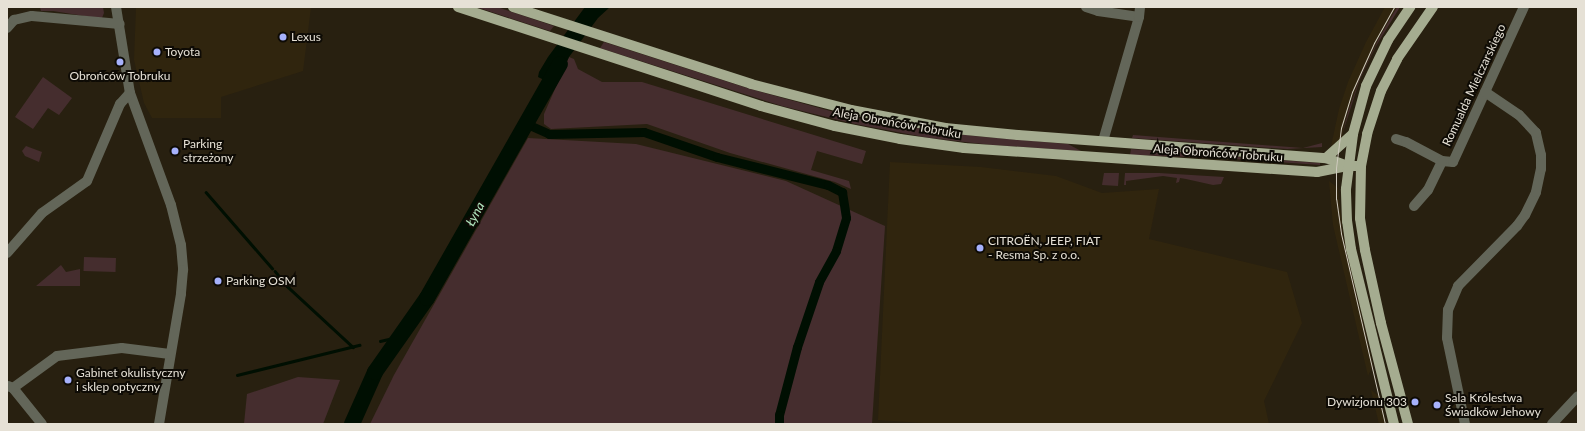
<!DOCTYPE html>
<meta charset="utf-8">
<style>
body{margin:0}
#map{position:relative;width:1585px;height:431px;overflow:hidden;background:#282010;font-family:Lato,sans-serif}
div>[style]{position:absolute}
[style*='--x']{left:calc(var(--x)*1px);top:calc(var(--y)*1px);width:calc(var(--w)*1px);rotate:calc(var(--a)*1deg)}
.built>*{inset:0;background:#30250e}
.green>*{inset:0;background:#452d2e;transform-origin:0 0}
.water>*{inset:0;background:#000f02}
.stream>*{height:2.5px;margin:-1.25px;padding:0 1.25px;transform-origin:1.25px;border-radius:1.25px;background:#000f02}
.canal>*{height:9px;margin:-4.5px;padding:0 4.5px;transform-origin:4.5px;border-radius:4.5px;background:#000f02}
.river>*{height:16px;margin:-8px;padding:0 8px;transform-origin:8px;border-radius:8px;background:#000f02}
.minor>*{height:10px;margin:-5px;padding:0 5px;transform-origin:5px;border-radius:5px;background:#636659}
.major>*{height:10px;margin:-5px;padding:0 5px;transform-origin:5px;border-radius:5px;background:#a5ac90}
.tram>*{height:1px;margin:-0.5px;padding:0 0.5px;transform-origin:0.5px;border-radius:0.5px;background:#d0cbbf}
.dots>*{width:11px;height:11px;translate:-50% -50%;box-sizing:border-box;border:2px solid #0e0b05;border-radius:50%}
span{translate:-50% -50%;white-space:nowrap;text-align:center;line-height:1.15;-webkit-text-stroke:4px #0e0b05;paint-order:stroke}
.poi-label{font-size:12px;color:#e6e1d6}
.left{translate:0 -50%;text-align:left}
.right{translate:-100% -50%;text-align:right}
.street-label{font-size:12px;color:#e6e1d6}
.water-label{font-size:13px;color:#b0e4bc;font-style:italic}
.frame{position:absolute;inset:0;border:8px solid #e6e1d6;pointer-events:none}
</style>
<div id="map">
<div class="built">
<i style="clip-path:polygon(136px 7px,311px 7px,303px 71px,221px 97px,221px 118px,152px 118px,144px 103px,134px 60px)"></i>
<i style="clip-path:polygon(1385px 7px,1397px 7px,1379px 38px,1359px 80px,1345px 120px,1342px 138px,1331px 146px,1339px 109px,1348px 82px,1366px 42px)"></i>
<i style="clip-path:polygon(890px 162px,981px 167px,1056px 176px,1102px 193px,1159px 189px,1149px 239px,1287px 272px,1302px 323px,1264px 401px,1269px 424px,938px 424px,878px 420px)"></i>
<i style="clip-path:polygon(1329px 181px,1338px 188px,1343px 235px,1373px 365px,1368px 376px,1333px 225px)"></i>
<i style="clip-path:polygon(1371px 390px,1380px 397px,1386px 424px,1379px 424px)"></i>
</div>
<div class="green">
<i style="clip-path:polygon(40px 7px,103px 7px,104px 13px,102px 18px,97px 18px,53px 11px,41px 11px)"></i>
<i style="clip-path:polygon(476px 7px,497px 7px,554px 26px,550px 31px)"></i>
<i style="clip-path:polygon(1397px 7px,1400px 7px,1376px 46px,1360px 79px,1342px 135px,1348px 112px,1359px 80px,1379px 38px)"></i>
<i style="clip-path:polygon(604px 42px,747px 88px,856px 118px,974px 136px,1068px 144px,1081px 151px,992px 145px,929px 138px,855px 124px,782px 106px,600px 48px)"></i>
<i style="clip-path:polygon(569px 57px,574px 59px,578px 69px,602px 82px,642px 82px,866px 151px,862px 164px,817px 151px,811px 170px,849px 181px,851px 189px,835px 182px,730px 153px,647px 124px,551px 129px,544px 124px,544px 114px)"></i>
<i style="clip-path:polygon(43px 77px,72px 98px,59px 115px,48px 108px,33px 129px,15px 117px)"></i>
<i style="clip-path:polygon(1133px 135px,1303px 148px,1322px 143px,1322px 147px,1287px 149px,1132px 138px)"></i>
<i style="clip-path:polygon(528px 138px,636px 144px,786px 181px,885px 226px,872px 424px,370px 424px,394px 375px)"></i>
<i style="clip-path:polygon(26px 146px,42px 152px,39px 162px,25px 156px,22px 151px)"></i>
<i style="clip-path:polygon(1131px 149px,1320px 163px,1320px 165px,1223px 158px,1130px 155px)"></i>
<i style="clip-path:polygon(1104px 173px,1119px 173px,1118px 186px,1102px 185px)"></i>
<i style="clip-path:polygon(1125px 173px,1159px 173px,1224px 177px,1221px 184px,1213px 185px,1186px 179px,1180px 178px,1179px 182px,1176px 183px,1177px 178px,1163px 176px,1126px 181px,1126px 185px,1124px 185px)"></i>
<i style="left:84px;top:257px;width:32px;height:14px;rotate:2deg"></i>
<i style="clip-path:polygon(61px 265px,66px 272px,80px 269px,80px 286px,36px 286px)"></i>
<i style="clip-path:polygon(298px 377px,340px 380px,323px 424px,244px 424px,247px 394px)"></i>
</div>
<div class="water">
<i style="clip-path:polygon(585px 7px,610px 7px,598px 18px,569px 57px,556px 86px,538px 77px,539px 72px,548px 57px)"></i>
</div>
<div class="stream">
<i style="--x:206;--y:192;--w:101;--a:49"></i>
<i style="--x:275;--y:271;--w:19;--a:51"></i>
<i style="--x:287;--y:286;--w:90;--a:42.7"></i>
<i style="--x:380;--y:341;--w:22;--a:-13"></i>
<i style="--x:237;--y:375;--w:126;--a:-13.8"></i>
</div>
<div class="canal">
<i style="--x:527;--y:124;--w:24;--a:24"></i>
<i style="--x:549;--y:134;--w:95;--a:-1.2"></i>
<i style="--x:644;--y:132;--w:77;--a:18.9"></i>
<i style="--x:717;--y:157;--w:114;--a:14.2"></i>
<i style="--x:828;--y:185;--w:16;--a:27"></i>
<i style="--x:842;--y:192;--w:26;--a:81"></i>
<i style="--x:846;--y:218;--w:34;--a:107"></i>
<i style="--x:836;--y:251;--w:35;--a:119"></i>
<i style="--x:819;--y:282;--w:69;--a:108.7"></i>
<i style="--x:797;--y:347;--w:70;--a:104.8"></i>
<i style="--x:779;--y:415;--w:9;--a:90"></i>
</div>
<div class="river">
<i style="--x:352;--y:424;--w:57;--a:-66.1"></i>
<i style="--x:375;--y:372;--w:90;--a:-54.9"></i>
<i style="--x:427;--y:298;--w:269;--a:-60.4"></i>
</div>
<div class="minor">
<i style="--x:116;--y:7;--w:87;--a:80.8"></i>
<i style="--x:130;--y:93;--w:119;--a:69.9"></i>
<i style="--x:171;--y:205;--w:41;--a:76"></i>
<i style="--x:181;--y:245;--w:25;--a:85"></i>
<i style="--x:183;--y:270;--w:24;--a:95"></i>
<i style="--x:181;--y:294;--w:132;--a:99.6"></i>
<i style="--x:1086;--y:7;--w:13;--a:18"></i>
<i style="--x:1098;--y:11;--w:41;--a:8.3"></i>
<i style="--x:7;--y:28;--w:11;--a:-49"></i>
<i style="--x:14;--y:20;--w:18;--a:-13"></i>
<i style="--x:32;--y:16;--w:88;--a:5.2"></i>
<i style="--x:1396;--y:139;--w:10;--a:17"></i>
<i style="--x:1406;--y:142;--w:41;--a:27.8"></i>
<i style="--x:1442;--y:161;--w:11;--a:5"></i>
<i style="--x:1453;--y:162;--w:170;--a:-65.4"></i>
<i style="--x:1103;--y:141;--w:129;--a:-73.8"></i>
<i style="--x:1139;--y:17;--w:10;--a:-84"></i>
<i style="--x:1414;--y:206;--w:21;--a:-49"></i>
<i style="--x:1428;--y:190;--w:32;--a:-64"></i>
<i style="--x:7;--y:253;--w:53;--a:-48.8"></i>
<i style="--x:42;--y:213;--w:55;--a:-35.4"></i>
<i style="--x:87;--y:181;--w:84;--a:-66.8"></i>
<i style="--x:120;--y:104;--w:15;--a:-48"></i>
<i style="--x:8;--y:386;--w:5;--a:22"></i>
<i style="--x:13;--y:388;--w:46;--a:51.1"></i>
<i style="--x:13;--y:388;--w:54;--a:-36"></i>
<i style="--x:57;--y:356;--w:65;--a:-7"></i>
<i style="--x:122;--y:348;--w:48;--a:7.1"></i>
<i style="--x:1465;--y:424;--w:88;--a:-101.8"></i>
<i style="--x:1447;--y:338;--w:28;--a:-88"></i>
<i style="--x:1448;--y:310;--w:26;--a:-67"></i>
<i style="--x:1458;--y:286;--w:84;--a:-45.5"></i>
<i style="--x:1517;--y:226;--w:14;--a:-54"></i>
<i style="--x:1525;--y:215;--w:25;--a:-64"></i>
<i style="--x:1536;--y:192;--w:24;--a:-78"></i>
<i style="--x:1541;--y:169;--w:14;--a:-90"></i>
<i style="--x:1541;--y:155;--w:23;--a:-103"></i>
<i style="--x:1536;--y:133;--w:25;--a:-133"></i>
<i style="--x:1519;--y:115;--w:41;--a:-145.9"></i>
<i style="--x:1552;--y:424;--w:38;--a:-47"></i>
</div>
<div class="major">
<i style="--x:458;--y:7;--w:319;--a:18.1"></i>
<i style="--x:761;--y:106;--w:77;--a:15.1"></i>
<i style="--x:835;--y:126;--w:66;--a:11.3"></i>
<i style="--x:900;--y:139;--w:65;--a:8"></i>
<i style="--x:964;--y:148;--w:354;--a:3.9"></i>
<i style="--x:1317;--y:172;--w:32;--a:-11"></i>
<i style="--x:1348;--y:166;--w:13;--a:0"></i>
<i style="--x:513;--y:7;--w:250;--a:17.9"></i>
<i style="--x:751;--y:84;--w:103;--a:14.6"></i>
<i style="--x:851;--y:110;--w:96;--a:10.8"></i>
<i style="--x:945;--y:128;--w:73;--a:5.5"></i>
<i style="--x:1018;--y:135;--w:309;--a:4.3"></i>
<i style="--x:1326;--y:158;--w:23;--a:20"></i>
<i style="--x:1326;--y:158;--w:36;--a:-42"></i>
<i style="--x:1394;--y:424;--w:180;--a:-103.8"></i>
<i style="--x:1351;--y:249;--w:28;--a:-98"></i>
<i style="--x:1347;--y:221;--w:32;--a:-92"></i>
<i style="--x:1346;--y:189;--w:55;--a:-82.7"></i>
<i style="--x:1353;--y:134;--w:50;--a:-74.8"></i>
<i style="--x:1366;--y:86;--w:51;--a:-64.4"></i>
<i style="--x:1388;--y:40;--w:40;--a:-56"></i>
<i style="--x:1408;--y:424;--w:105;--a:-105"></i>
<i style="--x:1381;--y:323;--w:75;--a:-102.4"></i>
<i style="--x:1365;--y:250;--w:32;--a:-99"></i>
<i style="--x:1360;--y:218;--w:52;--a:-88.9"></i>
<i style="--x:1361;--y:166;--w:33;--a:-79"></i>
<i style="--x:1367;--y:134;--w:45;--a:-72"></i>
<i style="--x:1381;--y:91;--w:36;--a:-63"></i>
<i style="--x:1397;--y:59;--w:63;--a:-55.3"></i>
</div>
<div class="tram">
<i style="--x:1385;--y:424;--w:196;--a:-103"></i>
<i style="--x:1341;--y:233;--w:34;--a:-98"></i>
<i style="--x:1336;--y:199;--w:31;--a:-90"></i>
<i style="--x:1336;--y:168;--w:40;--a:-82.9"></i>
<i style="--x:1341;--y:128;--w:38;--a:-73"></i>
<i style="--x:1352;--y:92;--w:54;--a:-65.8"></i>
<i style="--x:1374;--y:43;--w:41;--a:-60.9"></i>
</div>
<div class="dots">
<i style="left:283px;top:37px;background:#a6b1fc"></i>
<i style="left:157px;top:52px;background:#a6b1fc"></i>
<i style="left:120px;top:62px;background:#a6b1fc"></i>
<i style="left:175px;top:151px;background:#a6b1fc"></i>
<i style="left:980px;top:248px;background:#a6b1fc"></i>
<i style="left:218px;top:281px;background:#a6b1fc"></i>
<i style="left:68px;top:380px;background:#a6b1fc"></i>
<i style="left:1415px;top:402px;background:#a6b1fc"></i>
<i style="left:1437px;top:405px;background:#a6b1fc"></i>
</div>
<div class="poi-label">
<span class="left" style="left:291px;top:37px">Lexus</span>
<span class="left" style="left:165px;top:52px">Toyota</span>
<span style="left:120px;top:76px">Obrońców Tobruku</span>
<span class="left" style="left:183px;top:151px">Parking<br>strzeżony</span>
<span class="left" style="left:988px;top:248px">CITROËN, JEEP, FIAT<br>- Resma Sp. z o.o.</span>
<span class="left" style="left:226px;top:281px">Parking OSM</span>
<span class="left" style="left:76px;top:380px">Gabinet okulistyczny<br>i sklep optyczny</span>
<span class="left" style="left:1445px;top:405px">Sala Królestwa<br>Świadków Jehowy</span>
<span class="right" style="left:1407px;top:402px">Dywizjonu 303</span>
</div>
<div class="street-label">
<span style="left:1474px;top:85px;rotate:-65deg">Romualda Mielczarskiego</span>
<span style="left:897px;top:123px;rotate:10deg">Aleja Obrońców Tobruku</span>
<span style="left:1218px;top:153px;rotate:4deg">Aleja Obrońców Tobruku</span>
</div>
<div class="water-label">
<span style="left:475px;top:214px;rotate:-61deg">Łyna</span>
</div>
<div class="frame"></div>
</div>
